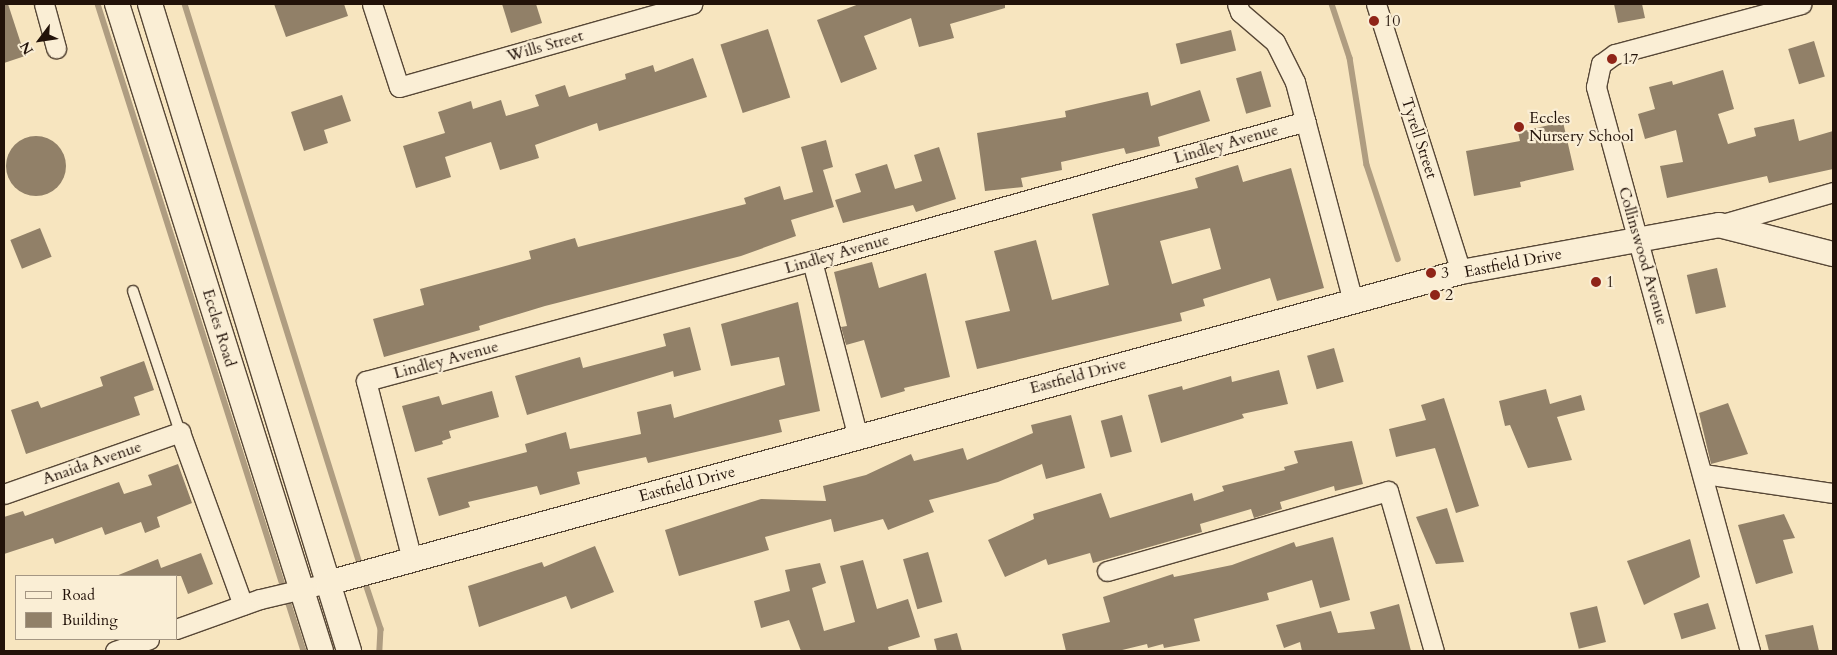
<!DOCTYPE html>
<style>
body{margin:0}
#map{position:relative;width:1837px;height:655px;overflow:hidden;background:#f7e5bf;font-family:Cardo,serif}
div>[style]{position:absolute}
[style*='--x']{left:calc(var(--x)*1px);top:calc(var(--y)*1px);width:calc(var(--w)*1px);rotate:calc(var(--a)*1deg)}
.stream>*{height:5.5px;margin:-2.75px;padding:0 2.75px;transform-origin:2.75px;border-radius:2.75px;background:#af9d81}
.building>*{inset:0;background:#918068;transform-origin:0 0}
.round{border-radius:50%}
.roads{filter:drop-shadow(1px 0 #574736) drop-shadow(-1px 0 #574736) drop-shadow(0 1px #574736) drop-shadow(0 -1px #574736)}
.service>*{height:10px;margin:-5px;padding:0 5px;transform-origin:5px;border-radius:5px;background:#faeed5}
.minor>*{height:19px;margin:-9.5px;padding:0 9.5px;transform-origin:9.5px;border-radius:9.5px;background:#faeed5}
.tertiary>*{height:24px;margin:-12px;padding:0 12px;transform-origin:12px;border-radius:12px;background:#faeed5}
.dots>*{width:14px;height:14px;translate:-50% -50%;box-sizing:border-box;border:2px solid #faeed5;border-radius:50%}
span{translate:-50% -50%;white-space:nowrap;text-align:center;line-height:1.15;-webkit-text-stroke:4.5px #faeed5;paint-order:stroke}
.poi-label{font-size:16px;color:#221209}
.left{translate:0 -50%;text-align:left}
.street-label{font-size:16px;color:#221209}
.frame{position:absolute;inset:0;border:5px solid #221209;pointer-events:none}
.legend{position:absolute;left:15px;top:575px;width:162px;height:65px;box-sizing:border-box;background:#faeed5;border:1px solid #a49683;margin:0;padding:6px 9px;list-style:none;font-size:15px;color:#221209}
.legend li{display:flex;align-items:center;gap:10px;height:25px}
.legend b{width:25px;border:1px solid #a49683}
.north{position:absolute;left:15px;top:15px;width:50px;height:50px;-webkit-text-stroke:4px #faeed5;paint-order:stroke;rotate:239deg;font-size:14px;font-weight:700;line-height:20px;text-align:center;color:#221209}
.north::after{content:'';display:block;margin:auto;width:18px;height:22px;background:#221209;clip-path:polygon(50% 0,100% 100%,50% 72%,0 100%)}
</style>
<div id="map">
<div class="stream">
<i style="--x:98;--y:4;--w:679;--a:72.34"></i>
<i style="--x:185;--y:4;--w:590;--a:72.64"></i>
<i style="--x:1332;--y:4;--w:57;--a:71.6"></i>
<i style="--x:1350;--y:58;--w:108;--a:81"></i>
<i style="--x:1367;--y:165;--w:99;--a:71.7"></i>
<i style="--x:364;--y:578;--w:54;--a:71.6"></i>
<i style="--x:381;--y:629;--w:22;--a:93"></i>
</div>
<div class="building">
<i style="clip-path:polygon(4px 4px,8px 4px,25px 56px,4px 63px)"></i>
<i style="clip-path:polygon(274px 4px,344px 4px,348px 16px,286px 37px)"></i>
<i style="clip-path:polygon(502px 4px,536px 4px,542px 23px,511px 33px)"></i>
<i style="clip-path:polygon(859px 4px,1005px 4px,1005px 8px,950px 24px,954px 38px,919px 47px,911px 18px,864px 36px,877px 69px,841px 83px,817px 20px)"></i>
<i style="clip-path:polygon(1614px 4px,1642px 4px,1645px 18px,1618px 23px)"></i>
<i style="left:768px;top:29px;width:72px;height:50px;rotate:72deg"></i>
<i style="left:1231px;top:30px;width:21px;height:57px;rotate:76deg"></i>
<i style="left:1814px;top:41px;width:37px;height:27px;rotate:73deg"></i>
<i style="clip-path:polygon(693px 58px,707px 97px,599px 131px,597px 123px,535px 145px,539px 158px,500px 170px,491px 142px,445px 157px,451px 177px,416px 188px,403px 146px,445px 133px,438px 112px,471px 101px,473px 109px,501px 100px,506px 116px,539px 106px,535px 95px,565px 85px,569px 97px,626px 79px,625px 74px,653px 65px,655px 72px)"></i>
<i style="clip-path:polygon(1723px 70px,1734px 109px,1718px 114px,1728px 144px,1756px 136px,1754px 128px,1794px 119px,1799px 141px,1833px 131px,1833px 169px,1769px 183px,1767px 176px,1667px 198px,1660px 166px,1683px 162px,1676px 130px,1645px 139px,1638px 114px,1655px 109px,1649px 87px,1672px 81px,1673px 85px)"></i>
<i style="left:1261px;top:71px;width:37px;height:26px;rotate:74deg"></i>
<i style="clip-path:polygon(1200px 90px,1210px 121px,1158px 137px,1160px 146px,1126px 154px,1124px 148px,1061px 162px,1062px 170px,1021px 178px,1023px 187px,985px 191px,977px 133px,1066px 117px,1065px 111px,1148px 92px,1151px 106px)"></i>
<i style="clip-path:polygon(342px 95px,351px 121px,324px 130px,328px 143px,304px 151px,291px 112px)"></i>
<i style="clip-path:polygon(1563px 122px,1574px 170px,1520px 182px,1521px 187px,1474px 196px,1466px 151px,1520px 141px,1518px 132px)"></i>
<i class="round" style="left:6px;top:136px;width:60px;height:60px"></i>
<i style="clip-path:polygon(826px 140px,833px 167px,823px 170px,834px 207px,791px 220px,796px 236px,741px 256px,545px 306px,479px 326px,480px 330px,384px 357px,373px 319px,424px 305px,420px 289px,531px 259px,529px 251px,575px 238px,578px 247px,746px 204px,744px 198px,780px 186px,784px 200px,813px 192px,801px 147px)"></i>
<i style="clip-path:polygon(939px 147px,956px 199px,916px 212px,913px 205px,843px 223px,835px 200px,861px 192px,855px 174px,887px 164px,895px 189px,922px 181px,914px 155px)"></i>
<i style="clip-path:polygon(evenodd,1238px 165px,1243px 182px,1291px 168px,1324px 288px,1277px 301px,1270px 278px,1203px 299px,1205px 306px,1180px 313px,1182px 321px,977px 369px,965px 321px,1010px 311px,994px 251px,1036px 240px,1052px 300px,1109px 285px,1092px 214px,1198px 188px,1195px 178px,1238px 165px,1210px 228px,1221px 269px,1172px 284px,1160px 241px,1210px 228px)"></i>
<i style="left:40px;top:228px;width:31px;height:32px;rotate:68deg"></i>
<i style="clip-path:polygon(872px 262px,879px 288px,926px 273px,950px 377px,904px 388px,905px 391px,881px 398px,864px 340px,846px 345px,841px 327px,847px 326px,834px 272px)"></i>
<i style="left:1717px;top:268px;width:40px;height:31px;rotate:77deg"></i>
<i style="clip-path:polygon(798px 302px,820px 411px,779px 420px,782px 432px,648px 463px,646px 457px,577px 472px,580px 484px,540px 495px,537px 486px,468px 502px,470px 507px,439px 516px,427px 478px,527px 452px,525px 444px,566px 432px,570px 449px,641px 434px,637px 412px,671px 404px,674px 418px,785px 385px,779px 357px,731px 366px,721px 324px)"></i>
<i style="clip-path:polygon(690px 327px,701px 370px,674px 377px,673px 371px,527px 415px,515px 376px,580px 357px,583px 368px,666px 346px,663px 334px)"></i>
<i style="left:1334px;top:348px;width:35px;height:28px;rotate:74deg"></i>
<i style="clip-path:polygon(144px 361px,154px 390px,134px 397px,140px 415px,26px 454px,11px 410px,38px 401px,41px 408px,103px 386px,100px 377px)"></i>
<i style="clip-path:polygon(1279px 370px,1288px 404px,1242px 414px,1244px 418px,1161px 443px,1148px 395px,1182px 386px,1183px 390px,1231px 376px,1232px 382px)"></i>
<i style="clip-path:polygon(1546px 389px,1550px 404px,1581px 395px,1585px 410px,1557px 417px,1572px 460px,1528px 468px,1510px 425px,1505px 426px,1499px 401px)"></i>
<i style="clip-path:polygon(492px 391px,499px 417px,449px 431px,451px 438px,442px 441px,443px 444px,415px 452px,402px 406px,439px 396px,442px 405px)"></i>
<i style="clip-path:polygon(1444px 398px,1479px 506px,1456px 513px,1435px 448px,1396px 457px,1389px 429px,1426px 420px,1421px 405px)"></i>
<i style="clip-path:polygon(1728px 403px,1748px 454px,1711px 464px,1699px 413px)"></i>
<i style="clip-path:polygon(1071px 415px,1085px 468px,1046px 479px,1042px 464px,998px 482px,929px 500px,934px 512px,888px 530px,883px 519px,834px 532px,831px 519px,765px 537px,769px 550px,679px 576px,665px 530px,761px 499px,826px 501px,823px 486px,866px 475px,911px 454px,914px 461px,963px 448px,967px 460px,1033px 433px,1031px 425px)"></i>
<i style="left:1122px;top:415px;width:38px;height:22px;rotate:75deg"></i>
<i style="clip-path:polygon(1352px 441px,1363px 484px,1335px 491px,1334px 486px,1280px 502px,1282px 509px,1254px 518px,1251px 509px,1200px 524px,1202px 532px,1093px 563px,1090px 553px,1048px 565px,1046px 559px,1005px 577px,988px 540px,1034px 519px,1033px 514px,1101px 493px,1110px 518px,1192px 493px,1194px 501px,1224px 491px,1222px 486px,1285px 470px,1284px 467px,1298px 463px,1294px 451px)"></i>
<i style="clip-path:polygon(178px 464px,192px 503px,157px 517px,160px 527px,145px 533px,141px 522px,105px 535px,102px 527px,55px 544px,53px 538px,4px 554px,4px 517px,23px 511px,25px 516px,119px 482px,124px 494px,152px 485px,148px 475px)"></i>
<i style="clip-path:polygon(1447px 508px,1464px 562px,1436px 564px,1416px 517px)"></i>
<i style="clip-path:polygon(1784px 514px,1795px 538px,1783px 540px,1793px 573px,1756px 584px,1738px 525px)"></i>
<i style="clip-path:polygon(1333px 537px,1350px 600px,1320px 608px,1312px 580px,1267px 593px,1269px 600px,1194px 619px,1200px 641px,1164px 648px,1163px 644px,1148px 648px,1147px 644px,1118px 651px,1066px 651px,1062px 634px,1110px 622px,1103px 597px,1173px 574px,1174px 577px,1232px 565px,1294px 542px,1296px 547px)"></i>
<i style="clip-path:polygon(1690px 539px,1700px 577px,1644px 605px,1627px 561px)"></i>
<i style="clip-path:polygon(595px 546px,614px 592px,571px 609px,566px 596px,479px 627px,468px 586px,542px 562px,544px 567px)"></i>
<i style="left:928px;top:552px;width:52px;height:26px;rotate:74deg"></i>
<i style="clip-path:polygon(201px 553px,213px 584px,188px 594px,181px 576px,116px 576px,158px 559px,161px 568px)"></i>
<i style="clip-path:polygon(863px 560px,877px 609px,908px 599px,920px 637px,888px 647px,889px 651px,801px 651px,789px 620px,761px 628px,754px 601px,790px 591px,785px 570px,820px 563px,826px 583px,812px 588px,824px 631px,855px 622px,840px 566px)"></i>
<i style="left:1708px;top:603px;width:27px;height:36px;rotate:73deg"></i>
<i style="clip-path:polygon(1399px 604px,1411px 651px,1302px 651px,1300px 642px,1284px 648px,1276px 625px,1331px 611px,1338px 633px,1375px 629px,1370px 612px)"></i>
<i style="left:1597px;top:606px;width:37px;height:28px;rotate:76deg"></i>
<i style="clip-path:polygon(1813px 625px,1819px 651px,1769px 651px,1765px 635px)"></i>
<i style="clip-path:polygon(957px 633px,962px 651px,937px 651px,934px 639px)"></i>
</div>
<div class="roads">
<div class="service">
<i style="--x:133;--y:291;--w:149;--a:71.6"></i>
</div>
<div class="minor">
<i style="--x:44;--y:4;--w:46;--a:74.7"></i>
<i style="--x:372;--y:4;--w:87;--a:72"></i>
<i style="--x:399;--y:87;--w:305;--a:-15.8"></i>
<i style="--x:1237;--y:4;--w:9;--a:69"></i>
<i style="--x:1240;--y:12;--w:46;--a:40.6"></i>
<i style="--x:1275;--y:42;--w:45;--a:63.4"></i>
<i style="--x:1295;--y:82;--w:227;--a:75.2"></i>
<i style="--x:1376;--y:4;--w:281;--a:72.4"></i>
<i style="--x:1719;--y:225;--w:119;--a:-16.1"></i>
<i style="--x:812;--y:261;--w:182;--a:75.4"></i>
<i style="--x:1704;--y:474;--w:130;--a:8.4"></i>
<i style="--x:4;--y:494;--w:187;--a:-19.4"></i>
<i style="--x:180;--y:432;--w:184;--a:70"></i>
<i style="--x:412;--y:560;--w:185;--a:-104.4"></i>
<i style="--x:366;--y:381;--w:462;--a:-15.1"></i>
<i style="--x:812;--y:261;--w:513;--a:-15.82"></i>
<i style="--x:1107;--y:571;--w:292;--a:-15.9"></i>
<i style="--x:1388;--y:491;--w:166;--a:74"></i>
<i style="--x:176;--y:629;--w:89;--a:-19.7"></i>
<i style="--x:260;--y:599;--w:70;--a:-13.2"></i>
<i style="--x:115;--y:651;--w:36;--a:-19"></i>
<i style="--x:1750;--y:651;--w:585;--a:-105.27"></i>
<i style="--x:1596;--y:87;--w:24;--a:-78"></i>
<i style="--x:1601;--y:64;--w:17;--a:-36"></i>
<i style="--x:1615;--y:54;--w:193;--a:-15"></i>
</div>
<div class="tertiary">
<i style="--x:117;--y:4;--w:678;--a:72.5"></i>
<i style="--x:150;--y:4;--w:677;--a:72.9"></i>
<i style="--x:328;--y:583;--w:1175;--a:-15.35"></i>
<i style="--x:1461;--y:272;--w:262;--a:-10.3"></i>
<i style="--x:1719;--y:225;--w:118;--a:14.3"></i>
</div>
</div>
<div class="dots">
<i style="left:1374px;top:21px;background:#8f2418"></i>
<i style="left:1612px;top:59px;background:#8f2418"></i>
<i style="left:1519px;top:127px;background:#8f2418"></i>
<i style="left:1431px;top:273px;background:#8f2418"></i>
<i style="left:1596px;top:282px;background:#8f2418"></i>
<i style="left:1435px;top:295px;background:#8f2418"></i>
</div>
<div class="poi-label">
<span class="left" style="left:1384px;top:21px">10</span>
<span class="left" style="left:1622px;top:59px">17</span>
<span class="left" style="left:1529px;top:127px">Eccles<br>Nursery School</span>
<span class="left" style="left:1441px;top:273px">3</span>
<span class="left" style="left:1606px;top:282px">1</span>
<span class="left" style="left:1445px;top:295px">2</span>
</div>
<div class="street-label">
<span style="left:545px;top:46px;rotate:-16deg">Wills Street</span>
<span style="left:1419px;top:138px;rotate:72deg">Tyrell Street</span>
<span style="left:1226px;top:144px;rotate:-16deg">Lindley Avenue</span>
<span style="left:837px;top:254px;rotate:-16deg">Lindley Avenue</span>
<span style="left:1643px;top:256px;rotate:74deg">Collinswood Avenue</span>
<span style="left:1513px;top:263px;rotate:-11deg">Eastfield Drive</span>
<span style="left:219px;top:328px;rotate:73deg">Eccles Road</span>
<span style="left:446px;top:360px;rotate:-15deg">Lindley Avenue</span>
<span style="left:1078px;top:376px;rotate:-15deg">Eastfield Drive</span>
<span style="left:92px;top:463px;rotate:-19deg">Anaida Avenue</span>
<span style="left:687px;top:484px;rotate:-15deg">Eastfield Drive</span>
</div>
<div class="frame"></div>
<ul class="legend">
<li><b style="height:6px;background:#faeed5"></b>Road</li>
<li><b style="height:14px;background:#918068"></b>Building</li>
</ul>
<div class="north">N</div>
</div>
